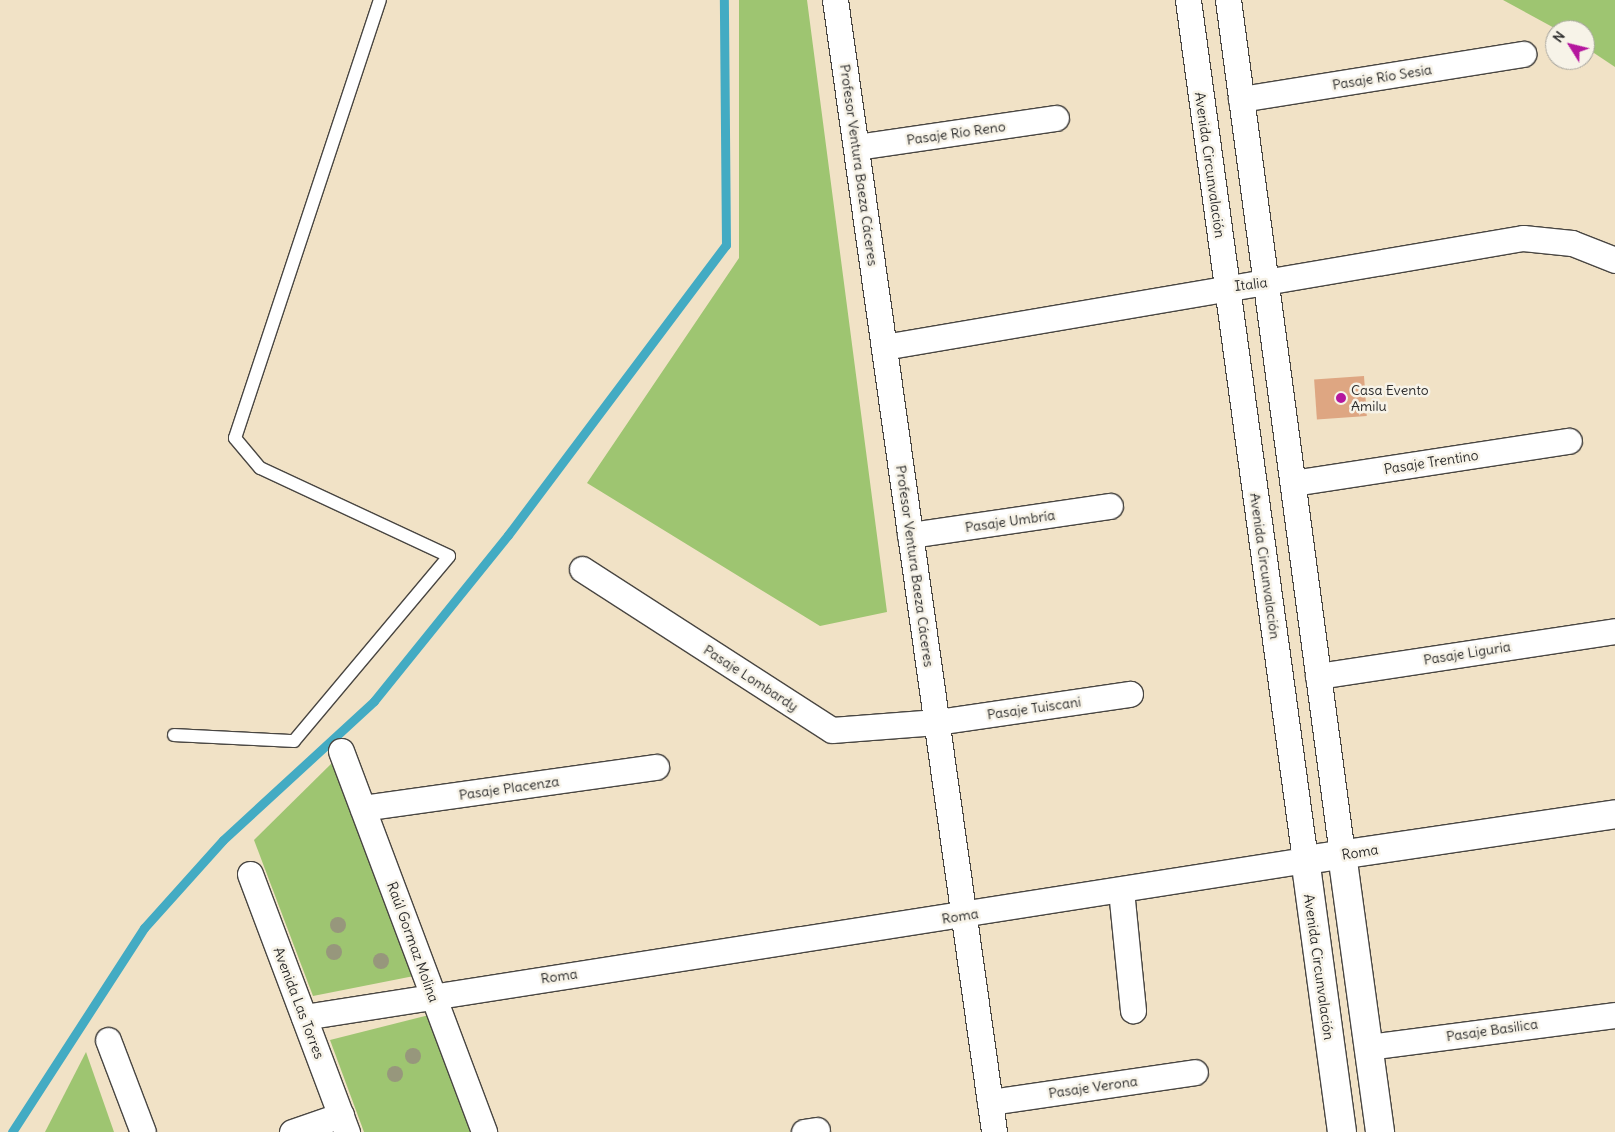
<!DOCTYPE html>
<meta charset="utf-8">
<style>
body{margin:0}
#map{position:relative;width:1615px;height:1132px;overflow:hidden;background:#f1e2c6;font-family:Delius,sans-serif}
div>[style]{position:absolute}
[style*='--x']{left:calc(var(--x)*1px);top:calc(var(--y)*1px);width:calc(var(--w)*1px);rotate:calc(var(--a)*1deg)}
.green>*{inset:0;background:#9ec571}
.stream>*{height:9px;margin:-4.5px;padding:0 4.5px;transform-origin:4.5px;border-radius:4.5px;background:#43abc3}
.building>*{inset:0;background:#dea682;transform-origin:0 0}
.roads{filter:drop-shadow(1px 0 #494642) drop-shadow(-1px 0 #494642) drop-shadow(0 1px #494642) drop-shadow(0 -1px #494642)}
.service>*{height:12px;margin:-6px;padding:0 6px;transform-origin:6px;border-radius:6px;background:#fff}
.minor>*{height:25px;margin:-12.5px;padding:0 12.5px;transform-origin:12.5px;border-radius:12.5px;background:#fff}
.tertiary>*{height:28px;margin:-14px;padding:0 14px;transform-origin:14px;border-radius:14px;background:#fff}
.trees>*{width:16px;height:16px;margin:-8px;border-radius:50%;background:#97977c}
.dots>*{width:14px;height:14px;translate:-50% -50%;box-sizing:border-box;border:2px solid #f7f3e8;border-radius:50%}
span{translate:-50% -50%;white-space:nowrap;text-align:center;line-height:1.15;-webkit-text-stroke:5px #f7f3e8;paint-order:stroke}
.street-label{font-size:14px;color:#2b2b2b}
.poi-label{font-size:14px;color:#2b2b2b}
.left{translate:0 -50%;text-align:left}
.north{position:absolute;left:1545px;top:20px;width:50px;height:50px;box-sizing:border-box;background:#f7f3e8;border:1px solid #a5a39c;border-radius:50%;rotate:306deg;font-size:14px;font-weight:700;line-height:20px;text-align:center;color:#2b2b2b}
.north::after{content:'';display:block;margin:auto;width:18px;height:22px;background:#b5179e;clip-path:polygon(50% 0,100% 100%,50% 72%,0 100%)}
</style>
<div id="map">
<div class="green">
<i style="clip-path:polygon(739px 0,807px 0,887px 612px,820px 626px,587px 483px,739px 258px)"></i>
<i style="clip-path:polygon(1503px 0,1615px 0,1615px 67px,1585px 47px,1585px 30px,1558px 30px)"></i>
<i style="clip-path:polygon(335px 760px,414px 976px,313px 996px,254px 840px)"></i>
<i style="clip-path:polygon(429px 1015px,471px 1132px,364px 1132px,330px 1040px)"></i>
<i style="clip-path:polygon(86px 1052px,114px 1132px,45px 1132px)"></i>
</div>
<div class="stream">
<i style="--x:12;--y:1132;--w:243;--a:-57.1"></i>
<i style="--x:144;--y:928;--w:118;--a:-48.1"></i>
<i style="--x:223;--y:840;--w:205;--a:-42.6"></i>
<i style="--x:374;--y:701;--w:213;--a:-51.1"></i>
<i style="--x:508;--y:535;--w:363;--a:-53.1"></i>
<i style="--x:726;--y:245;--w:245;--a:-90.5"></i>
</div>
<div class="building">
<i style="left:1364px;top:376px;width:40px;height:50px;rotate:86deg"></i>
</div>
<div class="roads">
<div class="service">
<i style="--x:174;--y:735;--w:120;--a:2.9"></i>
<i style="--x:294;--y:741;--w:241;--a:-50"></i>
<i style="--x:449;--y:556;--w:208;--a:-155"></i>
<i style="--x:260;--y:468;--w:39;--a:-130"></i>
<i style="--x:235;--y:438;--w:461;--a:-71.7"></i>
</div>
<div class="minor">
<i style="--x:835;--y:0;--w:1143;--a:82"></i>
<i style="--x:1228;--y:0;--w:862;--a:82.4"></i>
<i style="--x:1241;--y:99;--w:286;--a:-9.1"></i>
<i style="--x:856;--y:147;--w:202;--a:-8.3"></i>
<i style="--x:884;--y:347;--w:648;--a:-9.68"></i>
<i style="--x:1523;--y:238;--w:49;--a:5.8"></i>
<i style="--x:1572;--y:243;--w:46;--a:21.6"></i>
<i style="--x:1293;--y:483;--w:279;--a:-8.7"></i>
<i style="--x:910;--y:535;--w:202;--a:-8.3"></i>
<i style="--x:582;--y:569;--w:297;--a:32.8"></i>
<i style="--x:832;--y:730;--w:105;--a:-4.4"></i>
<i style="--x:937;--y:722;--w:195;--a:-8.3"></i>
<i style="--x:1318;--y:676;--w:300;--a:-8.6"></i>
<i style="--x:341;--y:751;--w:407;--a:69.4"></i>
<i style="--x:363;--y:808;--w:296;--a:-8"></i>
<i style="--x:250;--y:874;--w:276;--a:69.4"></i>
<i style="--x:1121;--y:890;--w:121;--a:84.3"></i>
<i style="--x:304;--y:1017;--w:1013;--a:-8.91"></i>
<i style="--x:1305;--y:860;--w:868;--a:-97.75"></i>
<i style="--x:108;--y:1040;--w:98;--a:69.2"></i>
<i style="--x:1368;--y:1047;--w:249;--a:-7.4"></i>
<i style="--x:990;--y:1102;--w:207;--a:-8.3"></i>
<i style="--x:292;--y:1132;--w:52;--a:-19.1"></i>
<i style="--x:804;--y:1132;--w:13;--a:-9"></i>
</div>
<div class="tertiary">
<i style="--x:1342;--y:854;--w:281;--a:82.2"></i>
<i style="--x:1342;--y:1132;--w:275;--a:-97.7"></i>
<i style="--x:1305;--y:860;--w:313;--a:-8.4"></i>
</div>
</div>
<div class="trees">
<i style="left:338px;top:925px"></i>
<i style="left:334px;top:952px"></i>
<i style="left:381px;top:961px"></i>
<i style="left:413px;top:1056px"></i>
<i style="left:395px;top:1074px"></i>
</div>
<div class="dots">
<i style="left:1341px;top:398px;background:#b5179e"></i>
</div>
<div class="street-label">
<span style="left:1382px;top:77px;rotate:-9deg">Pasaje Río Sesia</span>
<span style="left:956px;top:133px;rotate:-8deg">Pasaje Río Reno</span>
<span style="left:859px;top:165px;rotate:82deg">Profesor Ventura Baeza Cáceres</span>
<span style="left:1210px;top:165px;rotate:82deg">Avenida Circunvalación</span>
<span style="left:1251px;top:284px;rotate:-7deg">Italia</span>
<span style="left:1431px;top:462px;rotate:-9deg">Pasaje Trentino</span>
<span style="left:1010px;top:521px;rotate:-8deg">Pasaje Umbría</span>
<span style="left:915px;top:566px;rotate:82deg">Profesor Ventura Baeza Cáceres</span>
<span style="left:1265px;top:566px;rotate:82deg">Avenida Circunvalación</span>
<span style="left:1467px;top:653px;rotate:-9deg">Pasaje Liguria</span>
<span style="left:751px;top:678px;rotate:33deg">Pasaje Lombardy</span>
<span style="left:1034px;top:708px;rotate:-8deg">Pasaje Tuiscani</span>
<span style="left:509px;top:788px;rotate:-8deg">Pasaje Placenza</span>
<span style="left:1360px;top:852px;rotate:-9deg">Roma</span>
<span style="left:960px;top:916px;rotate:-9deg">Roma</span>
<span style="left:413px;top:942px;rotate:70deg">Raúl Gormaz Molina</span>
<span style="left:1319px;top:967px;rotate:82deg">Avenida Circunvalación</span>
<span style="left:559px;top:976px;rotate:-8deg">Roma</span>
<span style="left:299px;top:1003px;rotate:69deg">Avenida Las Torres</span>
<span style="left:1492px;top:1030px;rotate:-8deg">Pasaje Basilica</span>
<span style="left:1093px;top:1087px;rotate:-8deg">Pasaje Verona</span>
</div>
<div class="poi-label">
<span class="left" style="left:1351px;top:398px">Casa Evento<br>Amilu</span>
</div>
<div class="north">N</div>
</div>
